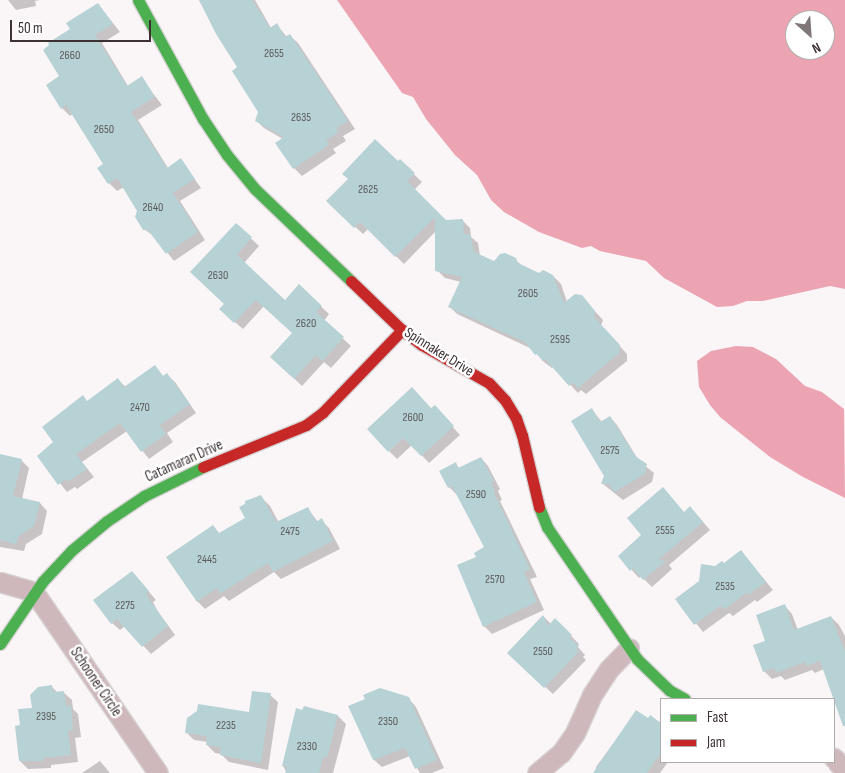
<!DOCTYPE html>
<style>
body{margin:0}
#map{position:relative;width:845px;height:773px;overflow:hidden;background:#faf6f7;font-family:"Sofia Sans Condensed",sans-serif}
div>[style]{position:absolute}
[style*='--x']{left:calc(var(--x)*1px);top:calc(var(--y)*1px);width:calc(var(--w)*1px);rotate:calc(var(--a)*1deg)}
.water>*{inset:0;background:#eca4b2}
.shadow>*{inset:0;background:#0003}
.building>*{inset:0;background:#b7d2d4}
.roads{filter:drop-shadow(1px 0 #d7d3d4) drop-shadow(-1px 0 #d7d3d4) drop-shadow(0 1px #d7d3d4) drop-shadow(0 -1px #d7d3d4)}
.street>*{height:19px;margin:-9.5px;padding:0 9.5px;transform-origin:9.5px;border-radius:9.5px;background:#ceb8bc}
.fast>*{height:11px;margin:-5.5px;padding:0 5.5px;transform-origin:5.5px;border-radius:5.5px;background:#4caf50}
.jam>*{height:11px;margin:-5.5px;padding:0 5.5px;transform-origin:5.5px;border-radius:5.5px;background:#c62828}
span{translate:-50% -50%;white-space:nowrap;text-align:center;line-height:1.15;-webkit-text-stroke:5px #fff;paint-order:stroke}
.number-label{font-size:12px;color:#5c595b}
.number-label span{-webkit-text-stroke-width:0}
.street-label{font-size:15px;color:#3d3133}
.legend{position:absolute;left:660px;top:698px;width:175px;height:65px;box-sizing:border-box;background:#fff;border:1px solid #b1adad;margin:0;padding:6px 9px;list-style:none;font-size:15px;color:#3d3133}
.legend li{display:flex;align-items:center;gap:10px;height:25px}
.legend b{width:25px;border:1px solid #b1adad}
.north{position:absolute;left:785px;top:10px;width:50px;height:50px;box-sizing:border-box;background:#fff;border:1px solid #b1adad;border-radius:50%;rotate:154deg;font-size:14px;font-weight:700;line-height:20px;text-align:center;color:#3d3133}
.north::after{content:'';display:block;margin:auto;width:18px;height:22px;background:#7f7678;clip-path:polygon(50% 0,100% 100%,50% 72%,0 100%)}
.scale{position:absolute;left:10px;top:20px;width:141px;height:22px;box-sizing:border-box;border:2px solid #3d3133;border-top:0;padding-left:6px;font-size:15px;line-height:18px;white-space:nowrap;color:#3d3133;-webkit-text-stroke:4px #fff;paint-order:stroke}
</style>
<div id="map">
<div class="water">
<i style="clip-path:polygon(evenodd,337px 0,845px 0,845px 289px,830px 286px,763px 301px,747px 301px,733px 306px,717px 307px,664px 278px,646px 261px,600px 251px,591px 246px,582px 248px,539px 232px,504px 212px,491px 200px,477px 175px,455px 155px,426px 119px,413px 97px,402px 93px,337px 0,795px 20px,825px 20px,825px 50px,795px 50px,795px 20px)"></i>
<i style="clip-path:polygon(736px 346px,753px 347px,776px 359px,805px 386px,822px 392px,844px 409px,845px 498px,803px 477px,770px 457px,720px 417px,710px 405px,699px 387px,697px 361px,711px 351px)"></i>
</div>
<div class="shadow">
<i style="clip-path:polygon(8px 0,40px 0,35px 1px,36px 6px,16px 10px)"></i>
<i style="clip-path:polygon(199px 0,255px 0,271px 28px,277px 25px,287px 37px,290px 36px,298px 43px,355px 129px,343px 136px,346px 141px,333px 149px,336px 153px,302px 176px,294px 168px,283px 139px,264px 128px,256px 120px,259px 112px,239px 68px)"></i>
<i style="clip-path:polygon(98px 4px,120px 32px,102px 43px,128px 86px,141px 78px,162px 105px,138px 120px,168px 168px,181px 160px,201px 188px,180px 201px,205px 240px,174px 261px,155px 237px,144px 229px,139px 211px,124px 187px,117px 191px,109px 183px,105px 165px,73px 114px,70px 116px,62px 108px,61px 77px,71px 30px)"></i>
<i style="clip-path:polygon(400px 161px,422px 182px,414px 190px,446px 222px,463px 221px,470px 228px,471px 237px,478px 243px,480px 256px,494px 262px,515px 259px,523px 267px,539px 274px,553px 276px,561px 284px,567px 302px,581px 296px,603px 320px,601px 326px,627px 354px,627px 361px,586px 394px,581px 390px,578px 393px,553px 366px,552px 368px,544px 362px,532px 349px,457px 314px,449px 306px,461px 282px,445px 278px,437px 270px,436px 231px,404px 264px,368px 229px,363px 234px,336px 209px)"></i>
<i style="clip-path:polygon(236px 224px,259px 246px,244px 263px,285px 302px,299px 286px,329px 314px,324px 321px,351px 346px,331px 368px,324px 362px,302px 386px,280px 365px,294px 334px,264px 306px,243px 329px,229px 317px,226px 304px)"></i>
<i style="clip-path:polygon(155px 367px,164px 377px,167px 375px,175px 382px,196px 413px,167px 433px,173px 442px,149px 459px,127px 431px,82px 462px,94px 477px,77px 489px,75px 487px,67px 492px,38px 456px,55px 443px,88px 402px,118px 380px,126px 387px)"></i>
<i style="clip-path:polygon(432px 410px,442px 415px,460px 435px,429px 463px,412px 445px,397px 459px,389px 451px)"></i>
<i style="clip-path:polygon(592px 410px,602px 422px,610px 417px,617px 425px,639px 461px,654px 473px,652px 482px,623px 500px,603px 484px,605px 475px)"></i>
<i style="clip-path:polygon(0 455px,21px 460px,29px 468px,22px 499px,40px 503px,47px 511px,42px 534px,26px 544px,24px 551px,0 547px)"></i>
<i style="clip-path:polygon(481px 458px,488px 466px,500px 489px,498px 491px,502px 500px,500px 501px,537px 577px,530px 579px,544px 610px,492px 634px,484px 626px,478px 558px,485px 547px,457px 495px,449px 487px,456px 464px,460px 469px)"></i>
<i style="clip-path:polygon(262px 498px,270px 506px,279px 523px,308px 509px,318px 522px,321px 520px,329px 528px,340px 549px,281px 579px,274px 572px,229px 601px,224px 596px,205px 609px,197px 601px,220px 534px,246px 518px)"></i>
<i style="clip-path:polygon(684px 513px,698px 516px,710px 530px,669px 565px,672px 569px,652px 587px,641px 576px,639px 578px,619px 556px,643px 535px)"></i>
<i style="clip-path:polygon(741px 551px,773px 590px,757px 602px,755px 600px,733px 616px,729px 613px,703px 632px,677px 600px)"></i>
<i style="clip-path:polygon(132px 572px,156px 600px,153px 602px,157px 610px,175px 635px,151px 654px,125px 626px,120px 630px,112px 623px)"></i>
<i style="clip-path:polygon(785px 606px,792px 614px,798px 630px,831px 617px,839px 625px,845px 636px,845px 713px,824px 669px,815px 673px,812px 670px,785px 680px,781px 676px,772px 679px,764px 671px,767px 641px)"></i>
<i style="clip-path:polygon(543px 616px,551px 624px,555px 620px,579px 644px,577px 646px,585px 655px,583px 657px,586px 660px,553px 694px,517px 661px)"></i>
<i style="clip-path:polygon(52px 687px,58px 693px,64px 693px,72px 700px,73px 709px,78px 714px,81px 737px,75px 738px,78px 762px,51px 765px,51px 768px,28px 769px,20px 761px,21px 727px)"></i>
<i style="clip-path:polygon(270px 695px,278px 702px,268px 770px,229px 762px,221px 754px,215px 753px,207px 745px,208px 742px,194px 740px,186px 732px,250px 713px)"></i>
<i style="clip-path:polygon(408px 698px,416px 707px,444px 768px,432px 773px,420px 773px,410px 756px,382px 767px,374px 760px,350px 707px)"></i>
<i style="clip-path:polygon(304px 707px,338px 716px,346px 724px,333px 773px,287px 773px,283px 766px)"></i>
<i style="clip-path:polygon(636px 712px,648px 720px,650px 717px,661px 724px,661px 762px,668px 762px,660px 773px,596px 773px,596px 767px)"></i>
<i style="clip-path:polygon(100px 761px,110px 773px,82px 773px)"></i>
</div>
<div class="building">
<i style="clip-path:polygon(199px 0,252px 0,270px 28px,277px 23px,285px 37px,290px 34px,348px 121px,336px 128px,339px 132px,326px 140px,329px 145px,293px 169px,275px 143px,284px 137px,255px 121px,258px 112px,232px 71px,237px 67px,216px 34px)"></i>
<i style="clip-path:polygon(98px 3px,113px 24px,95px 35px,127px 86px,142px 76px,155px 97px,131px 112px,167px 168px,181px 158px,195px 179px,173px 193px,198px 232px,166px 254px,148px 230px,143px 230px,135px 217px,137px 211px,117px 178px,108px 184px,97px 168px,103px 164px,66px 105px,61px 109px,46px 85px,59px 76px,43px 50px,49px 45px,48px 43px,70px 29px,66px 23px)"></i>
<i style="clip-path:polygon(375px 139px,398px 161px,400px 159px,415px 173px,407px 181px,446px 220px,463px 219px,464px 234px,470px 234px,474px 252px,494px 261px,500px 254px,505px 253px,516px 258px,518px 263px,539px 273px,543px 270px,553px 275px,564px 303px,575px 294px,582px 295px,595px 311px,594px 317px,620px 345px,619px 353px,578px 388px,573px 382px,569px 386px,545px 359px,543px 361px,537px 354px,535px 355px,525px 342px,448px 307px,462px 277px,435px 271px,435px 217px,395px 257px,360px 222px,354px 228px,326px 201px,348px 179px,342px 174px)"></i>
<i style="clip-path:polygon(236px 223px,252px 237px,237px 255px,285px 300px,299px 284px,322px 306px,316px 312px,344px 337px,323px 361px,316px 355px,294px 379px,270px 357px,292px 333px,256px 300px,234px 323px,219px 309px,224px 304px,190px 272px)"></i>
<i style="clip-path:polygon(155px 365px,163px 376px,167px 373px,190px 404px,160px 425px,166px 434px,141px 452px,120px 423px,76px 454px,87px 469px,68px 482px,66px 479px,58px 485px,37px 456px,53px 442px,42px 427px,83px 395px,87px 401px,118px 378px,124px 387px)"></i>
<i style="clip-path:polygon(412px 387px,431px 408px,435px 405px,454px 426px,421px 456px,403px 438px,388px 452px,367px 429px)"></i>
<i style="clip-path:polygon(592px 408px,600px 422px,610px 416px,635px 456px,647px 464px,645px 474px,614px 492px,609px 484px,601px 484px,604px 476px,571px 421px)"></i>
<i style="clip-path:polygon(0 454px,22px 459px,13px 496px,40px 502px,34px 526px,18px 537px,16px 544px,0 540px)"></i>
<i style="clip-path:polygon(481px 457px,494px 481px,491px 483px,495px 492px,494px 493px,530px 569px,524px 572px,537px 602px,483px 627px,457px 565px,476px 557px,474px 553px,484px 547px,452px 486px,448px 488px,439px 471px,456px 462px,458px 468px)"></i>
<i style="clip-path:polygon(663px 487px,684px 512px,690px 506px,703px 522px,658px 560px,666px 561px,643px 580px,633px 568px,630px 571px,618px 556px,641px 535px,627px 518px)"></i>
<i style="clip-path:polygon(261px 495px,276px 522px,308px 507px,316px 522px,322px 518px,333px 541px,273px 572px,268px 563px,220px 594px,217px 588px,197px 602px,166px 557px,213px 525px,219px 533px,245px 518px,239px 507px,245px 504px,245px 501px)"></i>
<i style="clip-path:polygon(741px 550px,766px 582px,748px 595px,747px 592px,725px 609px,720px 606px,694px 625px,675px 599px,699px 581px,701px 564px,715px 566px,722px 561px,724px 563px)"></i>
<i style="clip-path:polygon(132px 571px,149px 591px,146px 594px,150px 601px,168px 626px,142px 647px,117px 619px,111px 624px,93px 600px)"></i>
<i style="clip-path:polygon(785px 604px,794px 630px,831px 616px,845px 652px,845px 726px,843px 726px,820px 661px,806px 666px,805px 662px,776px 673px,774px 668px,763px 672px,753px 645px,765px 641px,756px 615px)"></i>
<i style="clip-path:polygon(543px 615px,548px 626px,555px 618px,572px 635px,570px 638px,579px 646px,576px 648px,579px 651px,544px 688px,507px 653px)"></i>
<i style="clip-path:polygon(52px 685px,53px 692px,64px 691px,66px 706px,71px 705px,73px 730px,68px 730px,71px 755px,43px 758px,44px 761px,19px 761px,15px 726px,20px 725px,18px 709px,32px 708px,30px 695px,38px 687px)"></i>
<i style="clip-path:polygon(380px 688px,409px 697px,437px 760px,415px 769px,405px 748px,373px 760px,348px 706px,365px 699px,363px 695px)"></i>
<i style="clip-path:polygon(252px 691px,271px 693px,261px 763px,220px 755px,221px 747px,206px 745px,207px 736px,185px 733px,187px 718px,197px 711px,198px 704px,249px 712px)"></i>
<i style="clip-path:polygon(304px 706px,338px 715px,327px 758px,323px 757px,319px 773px,285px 773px,287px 767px,282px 766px,296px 708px,302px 710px)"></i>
<i style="clip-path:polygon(636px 710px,648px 718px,650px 715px,661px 723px,661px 753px,647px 773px,593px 773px)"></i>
</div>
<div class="roads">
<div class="street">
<i style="--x:0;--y:582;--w:35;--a:16"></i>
<i style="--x:34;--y:592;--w:219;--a:55.6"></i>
<i style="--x:834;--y:758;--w:17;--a:50"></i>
<i style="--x:537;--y:773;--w:31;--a:-40"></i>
<i style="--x:561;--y:753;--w:24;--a:-55"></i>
<i style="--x:575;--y:733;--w:42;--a:-65.9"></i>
<i style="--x:592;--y:695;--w:31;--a:-57"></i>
<i style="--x:609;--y:669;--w:29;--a:-46"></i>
</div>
<div class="fast">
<i style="--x:138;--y:0;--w:136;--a:61.4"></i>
<i style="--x:203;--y:119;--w:43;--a:56.3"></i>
<i style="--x:227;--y:155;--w:44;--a:50.5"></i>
<i style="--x:255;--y:189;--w:133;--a:43.8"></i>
<i style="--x:539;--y:507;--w:22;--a:68"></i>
<i style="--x:547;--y:527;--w:160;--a:55.7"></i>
<i style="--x:637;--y:659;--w:45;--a:44.1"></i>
<i style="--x:669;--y:690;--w:18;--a:29"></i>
<i style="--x:0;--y:644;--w:76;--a:-55.7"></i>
<i style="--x:43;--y:581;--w:42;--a:-46.9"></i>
<i style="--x:72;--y:550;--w:45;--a:-39.6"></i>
<i style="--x:107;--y:521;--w:45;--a:-34"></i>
<i style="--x:144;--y:496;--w:66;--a:-26.2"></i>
</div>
<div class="jam">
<i style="--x:351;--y:281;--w:71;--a:43.9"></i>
<i style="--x:402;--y:330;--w:25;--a:37"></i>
<i style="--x:422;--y:345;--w:77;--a:29.6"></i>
<i style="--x:489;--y:383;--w:23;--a:47"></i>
<i style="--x:505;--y:400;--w:21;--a:59"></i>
<i style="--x:516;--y:418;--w:18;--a:71"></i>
<i style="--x:522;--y:435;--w:74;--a:76.7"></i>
<i style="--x:203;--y:467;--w:111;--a:-22.2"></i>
<i style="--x:306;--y:425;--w:21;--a:-37"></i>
<i style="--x:323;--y:412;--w:114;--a:-46.1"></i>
</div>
</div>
<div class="number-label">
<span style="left:274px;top:54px">2655</span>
<span style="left:70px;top:56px">2660</span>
<span style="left:301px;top:118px">2635</span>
<span style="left:104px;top:130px">2650</span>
<span style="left:368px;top:190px">2625</span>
<span style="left:153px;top:208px">2640</span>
<span style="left:218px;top:276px">2630</span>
<span style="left:528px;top:294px">2605</span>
<span style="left:306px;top:324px">2620</span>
<span style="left:560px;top:340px">2595</span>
<span style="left:140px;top:408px">2470</span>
<span style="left:413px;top:418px">2600</span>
<span style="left:610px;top:451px">2575</span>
<span style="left:476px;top:495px">2590</span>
<span style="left:665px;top:531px">2555</span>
<span style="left:290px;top:532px">2475</span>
<span style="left:207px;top:560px">2445</span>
<span style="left:495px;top:580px">2570</span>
<span style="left:725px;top:587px">2535</span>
<span style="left:125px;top:606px">2275</span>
<span style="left:543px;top:652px">2550</span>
<span style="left:46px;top:717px">2395</span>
<span style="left:388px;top:722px">2350</span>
<span style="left:226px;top:726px">2235</span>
<span style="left:307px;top:747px">2330</span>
</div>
<div class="street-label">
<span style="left:439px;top:352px;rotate:32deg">Spinnaker Drive</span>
<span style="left:184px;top:461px;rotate:-24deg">Catamaran Drive</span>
<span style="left:96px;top:682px;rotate:56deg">Schooner Circle</span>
</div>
<ul class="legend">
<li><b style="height:6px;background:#4caf50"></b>Fast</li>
<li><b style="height:6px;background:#c62828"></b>Jam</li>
</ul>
<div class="north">N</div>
<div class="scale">50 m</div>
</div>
